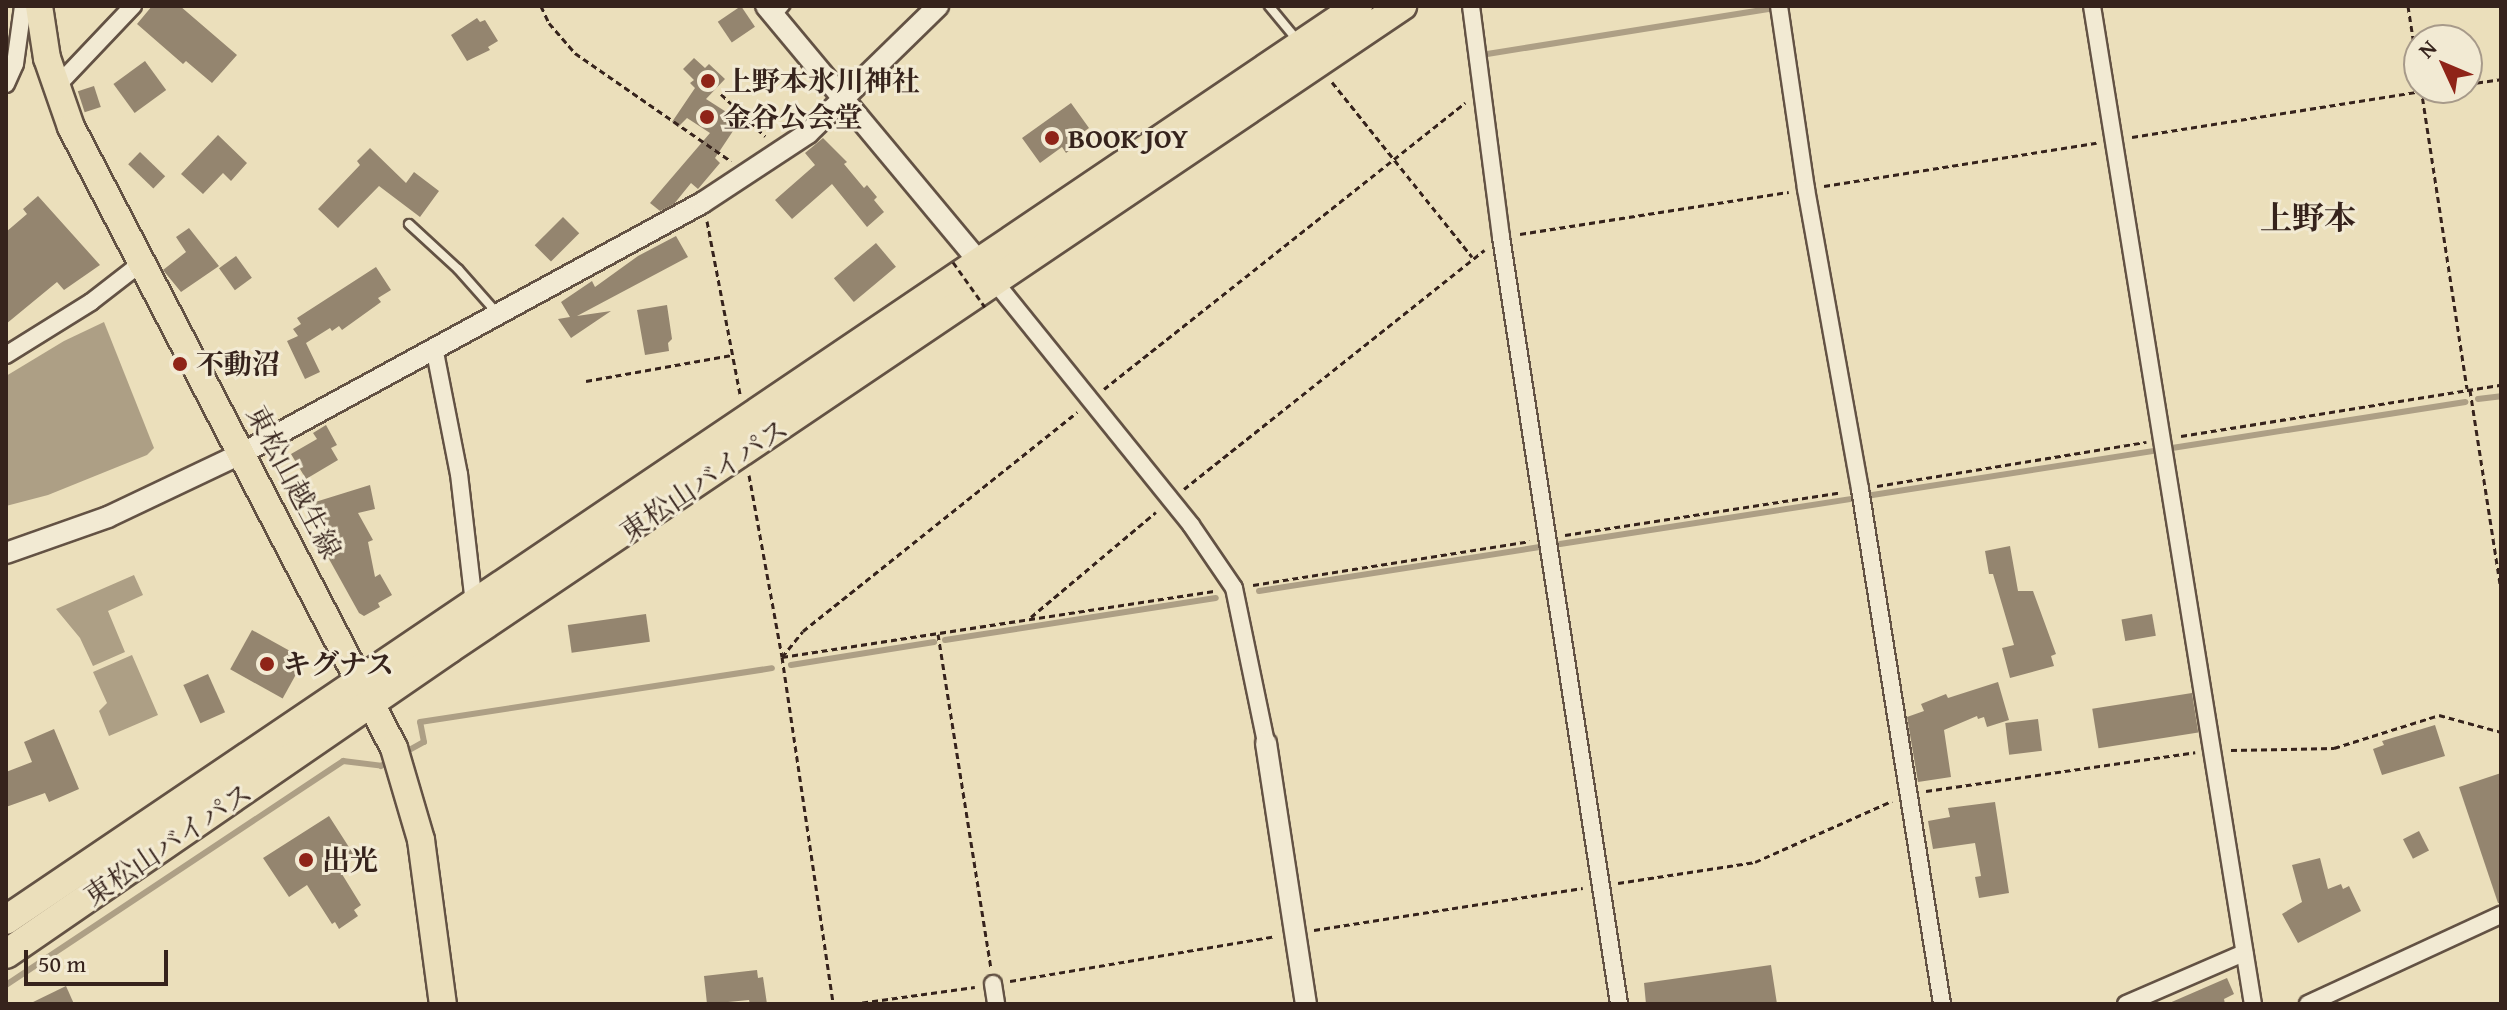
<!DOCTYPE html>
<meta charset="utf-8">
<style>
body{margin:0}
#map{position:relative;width:2507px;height:1010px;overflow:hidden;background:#ebdfbb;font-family:"Gentium Book Plus","Noto Serif JP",serif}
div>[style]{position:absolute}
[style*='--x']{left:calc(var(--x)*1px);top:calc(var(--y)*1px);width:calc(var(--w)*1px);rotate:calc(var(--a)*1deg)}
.water>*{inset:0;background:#ad9f85}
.stream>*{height:6px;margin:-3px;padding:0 3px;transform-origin:3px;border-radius:3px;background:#ad9f85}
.building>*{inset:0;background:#94856f;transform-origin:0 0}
.path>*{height:3px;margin-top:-1.5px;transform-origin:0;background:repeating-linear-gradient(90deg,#36231c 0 6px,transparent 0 10px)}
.roads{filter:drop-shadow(2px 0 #635244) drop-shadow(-2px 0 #635244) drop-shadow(0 2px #635244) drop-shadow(0 -2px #635244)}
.service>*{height:8px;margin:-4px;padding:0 4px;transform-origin:4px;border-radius:4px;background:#f2ead3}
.minor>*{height:16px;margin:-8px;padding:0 8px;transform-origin:8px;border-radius:8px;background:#f2ead3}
.tertiary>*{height:20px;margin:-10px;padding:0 10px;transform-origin:10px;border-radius:10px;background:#f2ead3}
.primary>*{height:26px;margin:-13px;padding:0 13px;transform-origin:13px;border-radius:13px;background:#ebdfbb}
.trunk>*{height:28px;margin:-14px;padding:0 14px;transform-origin:14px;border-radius:14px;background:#ebdfbb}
.path-bridge>*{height:3px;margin-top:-1.5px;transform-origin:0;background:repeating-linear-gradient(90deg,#36231c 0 6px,transparent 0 10px)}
.dots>*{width:22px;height:22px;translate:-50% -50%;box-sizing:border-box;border:4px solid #f2ead3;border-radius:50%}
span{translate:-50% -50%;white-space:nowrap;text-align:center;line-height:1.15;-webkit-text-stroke:6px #f2ead3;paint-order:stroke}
.poi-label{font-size:28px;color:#36231c;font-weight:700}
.left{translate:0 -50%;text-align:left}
.street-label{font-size:28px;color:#36231c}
.quarter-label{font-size:32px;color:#36231c;font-weight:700}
.frame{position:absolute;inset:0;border:8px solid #36231c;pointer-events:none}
.north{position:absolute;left:2403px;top:24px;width:80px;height:80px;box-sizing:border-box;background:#f2ead3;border:2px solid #a79a8a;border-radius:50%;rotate:314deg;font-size:22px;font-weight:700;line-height:32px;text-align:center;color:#36231c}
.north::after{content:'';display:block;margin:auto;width:28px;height:36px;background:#8f2418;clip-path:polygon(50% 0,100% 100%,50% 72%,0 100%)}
.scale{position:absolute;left:24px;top:950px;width:144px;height:36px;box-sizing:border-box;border:4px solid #36231c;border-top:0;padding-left:10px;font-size:24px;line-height:28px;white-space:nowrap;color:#36231c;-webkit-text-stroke:6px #f2ead3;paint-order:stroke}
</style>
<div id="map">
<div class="water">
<i style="clip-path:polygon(104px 322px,154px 448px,147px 455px,48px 495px,6px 506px,6px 376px,64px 341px)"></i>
<i style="clip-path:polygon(134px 575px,143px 595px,108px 611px,125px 652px,93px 666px,80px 638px,56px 609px)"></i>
<i style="clip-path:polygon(132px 655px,158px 715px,109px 736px,99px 711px,107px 703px,93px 672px)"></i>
</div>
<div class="stream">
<i style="--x:1481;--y:55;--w:299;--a:-9.1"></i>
<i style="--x:2478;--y:399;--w:23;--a:-7"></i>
<i style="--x:2172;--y:448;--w:297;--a:-8.9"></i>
<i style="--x:1866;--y:496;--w:298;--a:-8.9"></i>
<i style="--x:1560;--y:544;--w:300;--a:-8.8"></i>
<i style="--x:1259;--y:591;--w:284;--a:-8.9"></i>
<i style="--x:945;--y:640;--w:274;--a:-8.8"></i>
<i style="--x:791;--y:665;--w:145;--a:-9.1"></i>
<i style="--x:402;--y:754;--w:25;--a:-29"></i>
<i style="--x:424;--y:742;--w:20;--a:-101"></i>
<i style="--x:420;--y:722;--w:356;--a:-8.7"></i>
<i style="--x:6;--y:985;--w:405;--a:-33.6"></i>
<i style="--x:343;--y:761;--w:38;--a:7"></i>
<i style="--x:381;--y:766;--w:9;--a:-32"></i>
</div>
<div class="building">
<i style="clip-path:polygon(152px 6px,180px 6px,237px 55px,212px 83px,186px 61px,183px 64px,137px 24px)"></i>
<i style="left:741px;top:6px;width:25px;height:28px;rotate:56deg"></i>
<i style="clip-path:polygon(477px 18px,480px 22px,485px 20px,498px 41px,488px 47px,490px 50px,467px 61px,451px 35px)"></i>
<i style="clip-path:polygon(694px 58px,705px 68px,709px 64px,725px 79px,706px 99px,731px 115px,728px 119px,737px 125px,715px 158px,720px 163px,698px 189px,691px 183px,674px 204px,660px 211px,650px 203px,710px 133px,687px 118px,678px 127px,672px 122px,695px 88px,690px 83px,694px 80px,683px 69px)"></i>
<i style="left:145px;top:61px;width:36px;height:39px;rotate:54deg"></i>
<i style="left:94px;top:86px;width:22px;height:17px;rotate:72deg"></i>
<i style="clip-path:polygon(1071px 103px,1089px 128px,1082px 133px,1086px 138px,1066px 153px,1062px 147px,1040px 163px,1022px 138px)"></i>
<i style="clip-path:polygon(218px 135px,247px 163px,231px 181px,223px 173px,203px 194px,181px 174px)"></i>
<i style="clip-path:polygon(823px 138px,847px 162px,844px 164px,864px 188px,867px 185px,877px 197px,874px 200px,884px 212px,867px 227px,832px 184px,792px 219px,775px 200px,815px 165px,805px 153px)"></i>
<i style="clip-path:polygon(370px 148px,406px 183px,414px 172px,439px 191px,420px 217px,379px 186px,338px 228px,318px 209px,360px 165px,357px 161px)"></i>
<i style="left:140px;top:152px;width:35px;height:17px;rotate:44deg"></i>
<i style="clip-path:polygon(38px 196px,100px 265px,64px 290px,57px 282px,6px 324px,6px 232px,27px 214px,23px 209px)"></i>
<i style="left:563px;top:217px;width:23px;height:40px;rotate:45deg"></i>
<i style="clip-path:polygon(189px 228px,219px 266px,181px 292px,163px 270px,186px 252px,176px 237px)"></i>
<i style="clip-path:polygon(676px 236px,688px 257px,577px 316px,611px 311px,571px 338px,558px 319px,570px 317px,561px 302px,592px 281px,595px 287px,638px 256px)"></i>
<i style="left:876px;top:243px;width:31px;height:55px;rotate:50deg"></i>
<i style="left:236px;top:256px;width:27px;height:21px;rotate:54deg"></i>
<i style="clip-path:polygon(376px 267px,391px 290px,378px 298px,381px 302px,342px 330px,339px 326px,332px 331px,330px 328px,306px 343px,320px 372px,305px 379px,287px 341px,298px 336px,293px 329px,301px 324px,297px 318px)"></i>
<i style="clip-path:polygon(667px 305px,672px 339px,668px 343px,669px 351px,645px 355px,637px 310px)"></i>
<i style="clip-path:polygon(326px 425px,337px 445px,331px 448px,338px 460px,306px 479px,291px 454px,317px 439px,313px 433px)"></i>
<i style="clip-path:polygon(370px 485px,375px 509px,358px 513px,373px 540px,368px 542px,375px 577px,380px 574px,392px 595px,378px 603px,380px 607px,364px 616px,359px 613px,324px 550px,329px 542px,312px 503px)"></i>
<i style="clip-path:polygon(2010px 546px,2018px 591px,2033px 591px,2056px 654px,2051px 656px,2054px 666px,2010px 678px,2002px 648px,2014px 645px,1993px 574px,1989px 574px,1985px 551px)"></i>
<i style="left:646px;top:614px;width:28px;height:79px;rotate:82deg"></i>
<i style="left:2152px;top:614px;width:22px;height:31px;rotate:80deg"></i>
<i style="left:252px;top:630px;width:60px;height:45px;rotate:29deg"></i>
<i style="left:208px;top:674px;width:42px;height:27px;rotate:66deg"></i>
<i style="clip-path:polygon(1998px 682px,2009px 720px,1987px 727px,1984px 717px,1978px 719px,1977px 716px,1944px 730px,1951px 777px,1918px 782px,1907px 717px,1924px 711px,1921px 704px,1946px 694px,1948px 698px)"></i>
<i style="left:2192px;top:693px;width:40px;height:101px;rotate:81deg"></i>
<i style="left:2038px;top:719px;width:32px;height:33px;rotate:83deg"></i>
<i style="clip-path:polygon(2435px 725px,2445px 756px,2382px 775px,2373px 749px,2384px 745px,2382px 741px)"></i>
<i style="clip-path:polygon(54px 729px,79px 789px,49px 802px,45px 793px,6px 807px,6px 772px,32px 762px,24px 742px)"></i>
<i style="clip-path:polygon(2501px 773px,2501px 903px,2498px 903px,2459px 787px)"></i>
<i style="clip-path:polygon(1995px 802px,2009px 893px,1979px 898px,1975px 877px,1981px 876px,1975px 843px,1933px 849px,1928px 821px,1950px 817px,1948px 808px)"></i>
<i style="clip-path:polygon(329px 816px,354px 855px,337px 866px,361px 905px,354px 910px,358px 916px,339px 929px,335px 922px,332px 924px,307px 885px,289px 897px,263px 858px)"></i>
<i style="left:2419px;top:831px;width:22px;height:18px;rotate:63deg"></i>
<i style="clip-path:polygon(2320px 858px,2328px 889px,2341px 884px,2343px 889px,2349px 886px,2361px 911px,2298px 943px,2282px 914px,2302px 902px,2292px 865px)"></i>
<i style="clip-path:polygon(1771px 965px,1777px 1004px,1646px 1004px,1644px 983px)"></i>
<i style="clip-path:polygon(757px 970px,758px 978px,763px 977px,767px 1004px,750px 1004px,749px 1000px,707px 1004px,704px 976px)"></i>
<i style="clip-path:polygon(2227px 978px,2234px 994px,2224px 999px,2225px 1004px,2167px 1004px)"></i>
<i style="clip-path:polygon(66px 986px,74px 1004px,29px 1004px)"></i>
</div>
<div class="path">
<i style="--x:541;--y:6;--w:19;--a:65"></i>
<i style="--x:549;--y:23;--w:40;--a:49"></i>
<i style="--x:575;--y:53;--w:190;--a:34.7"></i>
<i style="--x:2408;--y:6;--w:72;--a:81.2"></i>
<i style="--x:1332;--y:82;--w:224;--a:51.3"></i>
<i style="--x:2467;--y:84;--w:34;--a:-8"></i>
<i style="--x:2421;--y:88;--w:304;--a:81.3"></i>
<i style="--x:721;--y:94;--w:61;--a:43.7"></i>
<i style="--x:2132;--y:137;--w:314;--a:-9"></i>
<i style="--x:1824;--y:186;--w:276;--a:-9"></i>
<i style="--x:707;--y:221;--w:176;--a:79.2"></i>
<i style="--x:1520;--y:234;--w:272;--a:-8.9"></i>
<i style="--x:586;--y:381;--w:148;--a:-10.1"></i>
<i style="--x:1104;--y:389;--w:461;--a:-38.4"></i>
<i style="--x:2470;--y:390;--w:203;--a:81.2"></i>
<i style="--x:2181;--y:436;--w:324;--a:-9.1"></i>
<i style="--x:749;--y:475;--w:185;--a:79.7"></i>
<i style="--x:782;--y:657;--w:351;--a:81.6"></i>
<i style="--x:1877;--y:486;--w:273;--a:-9.3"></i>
<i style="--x:1184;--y:489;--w:384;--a:-38.5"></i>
<i style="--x:1565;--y:535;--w:280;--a:-8.8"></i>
<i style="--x:1253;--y:585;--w:280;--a:-9"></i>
<i style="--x:1031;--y:617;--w:163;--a:-40"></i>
<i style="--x:938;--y:634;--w:338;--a:81"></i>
<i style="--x:782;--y:657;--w:437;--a:-8.7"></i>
<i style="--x:782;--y:657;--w:33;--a:-51"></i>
<i style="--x:803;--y:631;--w:351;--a:-38.6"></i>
<i style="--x:2231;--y:750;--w:103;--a:-1.1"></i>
<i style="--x:2334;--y:748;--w:110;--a:-17.4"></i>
<i style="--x:2439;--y:715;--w:64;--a:15.3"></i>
<i style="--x:1926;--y:791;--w:272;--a:-8.2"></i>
<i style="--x:1618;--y:883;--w:139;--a:-8.7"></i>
<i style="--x:1755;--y:862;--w:150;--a:-24"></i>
<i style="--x:1314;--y:930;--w:272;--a:-8.9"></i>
<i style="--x:1010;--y:981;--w:269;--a:-9.6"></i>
<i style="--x:852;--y:1004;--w:124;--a:-7.9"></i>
</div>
<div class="roads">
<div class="service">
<i style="--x:1269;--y:6;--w:45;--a:50.4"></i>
<i style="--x:775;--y:18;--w:16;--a:-50"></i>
<i style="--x:409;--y:224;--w:67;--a:42.6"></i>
<i style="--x:458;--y:269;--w:57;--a:48.5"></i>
</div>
<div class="minor">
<i style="--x:1471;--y:6;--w:233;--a:82.6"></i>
<i style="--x:1501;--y:237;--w:776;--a:81.25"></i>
<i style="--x:1779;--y:6;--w:185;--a:81.6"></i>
<i style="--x:1806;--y:189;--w:305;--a:79.8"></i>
<i style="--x:1860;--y:489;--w:521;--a:80.95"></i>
<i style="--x:2092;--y:6;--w:1011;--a:80.84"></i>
<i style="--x:6;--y:84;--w:22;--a:-66"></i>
<i style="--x:15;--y:64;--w:59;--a:-82.1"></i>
<i style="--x:56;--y:87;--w:112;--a:-46.5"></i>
<i style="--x:995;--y:282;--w:312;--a:51.1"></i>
<i style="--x:1191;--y:525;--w:76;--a:55.7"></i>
<i style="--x:1234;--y:588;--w:158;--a:78.3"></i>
<i style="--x:434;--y:347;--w:129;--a:78.9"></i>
<i style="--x:459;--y:474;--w:130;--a:83.4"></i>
<i style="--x:6;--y:355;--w:100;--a:-31.9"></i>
<i style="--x:91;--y:302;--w:62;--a:-37.8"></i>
<i style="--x:993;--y:984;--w:20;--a:81"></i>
<i style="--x:2126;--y:1004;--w:129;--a:-23.4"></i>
<i style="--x:2308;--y:1004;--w:213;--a:-24.8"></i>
</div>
<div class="tertiary">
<i style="--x:766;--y:6;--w:346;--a:50.2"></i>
<i style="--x:6;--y:553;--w:108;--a:-19.4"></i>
<i style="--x:108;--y:517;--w:149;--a:-25.4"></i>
<i style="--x:243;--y:453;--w:523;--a:-28.58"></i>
<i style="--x:702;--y:203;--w:127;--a:-33.4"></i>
<i style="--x:808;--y:133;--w:182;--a:-44.3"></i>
<i style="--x:1266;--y:743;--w:264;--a:81.3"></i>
</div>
<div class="primary">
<i style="--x:39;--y:6;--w:53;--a:81.3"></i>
<i style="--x:47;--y:58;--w:73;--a:70.8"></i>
<i style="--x:71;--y:127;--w:700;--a:62.52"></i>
<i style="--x:394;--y:748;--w:96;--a:73.6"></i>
<i style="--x:421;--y:840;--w:165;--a:82.4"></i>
</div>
<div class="trunk">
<i style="--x:6;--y:920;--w:1632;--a:-34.06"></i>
<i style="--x:6;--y:954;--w:538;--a:-34.55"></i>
<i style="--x:449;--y:649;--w:1150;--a:-34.01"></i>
</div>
</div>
<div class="path-bridge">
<i style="--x:953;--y:262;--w:55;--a:54.6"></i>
</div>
<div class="dots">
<i style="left:708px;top:81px;background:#8f2418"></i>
<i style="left:707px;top:117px;background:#8f2418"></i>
<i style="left:1052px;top:138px;background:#8f2418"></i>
<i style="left:180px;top:364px;background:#8f2418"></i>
<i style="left:267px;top:664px;background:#8f2418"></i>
<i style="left:306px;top:860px;background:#8f2418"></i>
</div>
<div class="poi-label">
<span class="left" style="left:724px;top:81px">上野本氷川神社</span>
<span class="left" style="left:723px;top:117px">金谷公会堂</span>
<span class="left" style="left:1068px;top:138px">BOOK JOY</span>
<span class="left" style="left:196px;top:364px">不動沼</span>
<span class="left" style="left:283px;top:664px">キグナス</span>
<span class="left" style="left:322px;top:860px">出光</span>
</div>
<div class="street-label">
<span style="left:704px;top:480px;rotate:-34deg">東松山バイパス</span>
<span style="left:294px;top:482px;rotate:62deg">東松山越生線</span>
<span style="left:168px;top:844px;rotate:-34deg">東松山バイパス</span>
</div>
<div class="quarter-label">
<span style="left:2308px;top:218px">上野本</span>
</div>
<div class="frame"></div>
<div class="north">N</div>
<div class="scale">50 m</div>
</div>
